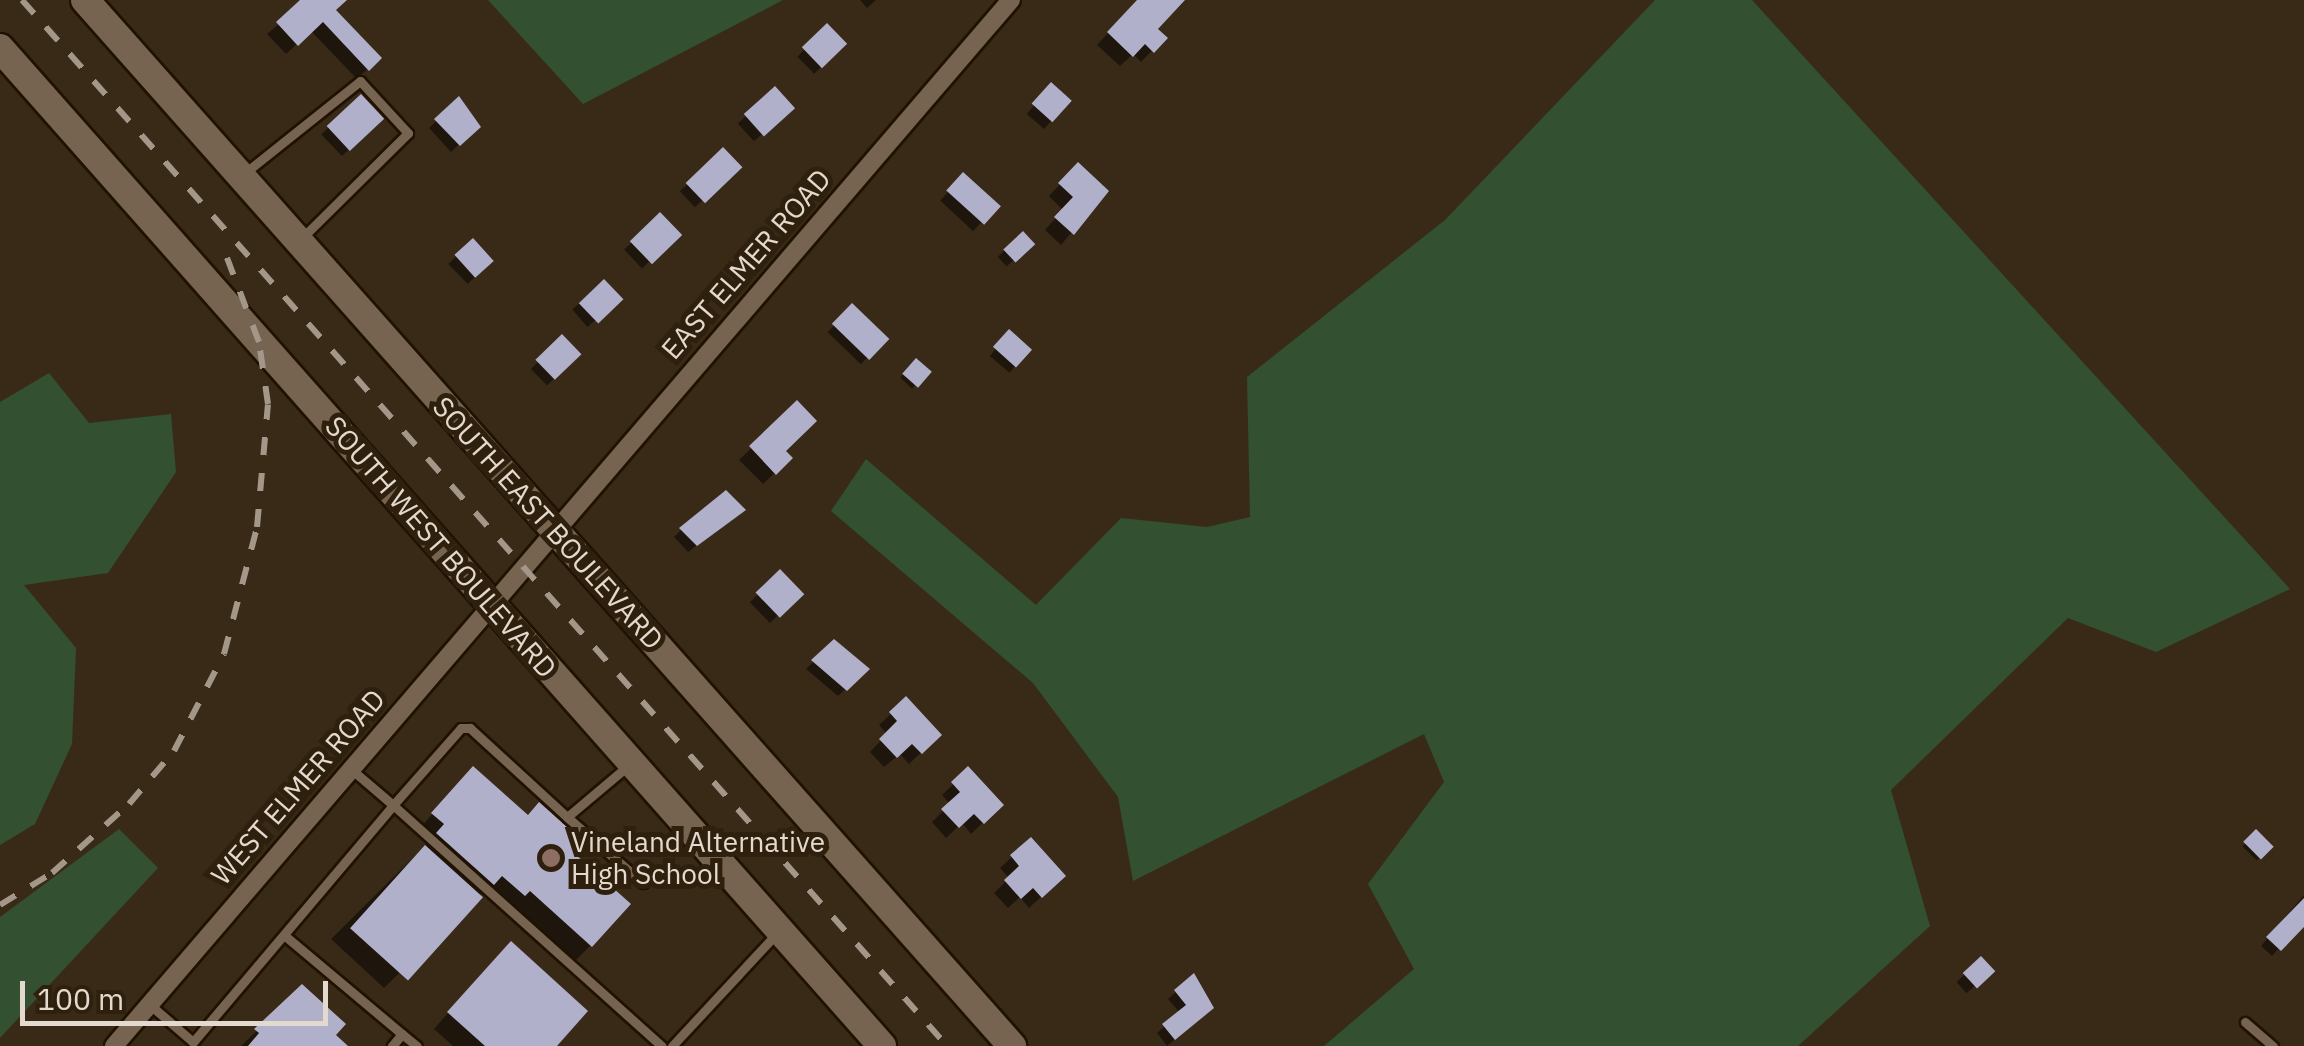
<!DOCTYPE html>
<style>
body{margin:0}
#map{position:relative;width:2304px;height:1046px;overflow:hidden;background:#392a17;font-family:"IBM Plex Sans",sans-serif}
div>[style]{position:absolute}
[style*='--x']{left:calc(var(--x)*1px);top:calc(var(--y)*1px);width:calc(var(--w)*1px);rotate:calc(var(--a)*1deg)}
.green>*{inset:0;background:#335031}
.shadow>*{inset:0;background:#0007;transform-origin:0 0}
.building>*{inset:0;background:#b1b0cb;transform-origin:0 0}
.roads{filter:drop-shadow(2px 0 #201202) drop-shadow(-2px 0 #201202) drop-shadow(0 2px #201202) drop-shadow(0 -2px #201202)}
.lane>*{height:9px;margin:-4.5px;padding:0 4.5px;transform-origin:4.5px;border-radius:4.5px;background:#766450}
.street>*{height:18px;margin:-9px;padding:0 9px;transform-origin:9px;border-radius:9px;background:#766450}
.secondary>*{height:28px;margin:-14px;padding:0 14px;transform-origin:14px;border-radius:14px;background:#766450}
.rail>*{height:6px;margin-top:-3px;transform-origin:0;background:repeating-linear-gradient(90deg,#a39789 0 18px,transparent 0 36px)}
.dots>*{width:28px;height:28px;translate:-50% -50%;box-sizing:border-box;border:5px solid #2e200d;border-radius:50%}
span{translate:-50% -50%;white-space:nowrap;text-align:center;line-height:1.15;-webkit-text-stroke:10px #2e200d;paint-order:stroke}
.street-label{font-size:28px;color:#e3d9ce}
.poi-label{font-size:28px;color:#e3d9ce}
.left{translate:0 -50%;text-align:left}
.scale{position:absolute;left:20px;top:981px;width:308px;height:45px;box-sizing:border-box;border:5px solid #e3d9ce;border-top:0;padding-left:12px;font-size:30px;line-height:35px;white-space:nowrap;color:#e3d9ce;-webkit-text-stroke:8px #2e200d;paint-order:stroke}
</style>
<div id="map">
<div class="green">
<i style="clip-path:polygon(488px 0,783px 0,583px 104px)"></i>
<i style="clip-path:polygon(1655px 0,1752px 0,2290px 589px,2156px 652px,2068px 618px,1891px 790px,1930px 926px,1798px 1046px,1324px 1046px,1414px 969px,1368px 884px,1444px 782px,1424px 734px,1133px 881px,1118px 797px,1033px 683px,831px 511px,866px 459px,1036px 605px,1121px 518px,1207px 527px,1250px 517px,1247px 377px,1445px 220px)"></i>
<i style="clip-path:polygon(49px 373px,89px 423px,171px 414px,176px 472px,108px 573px,24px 585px,76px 648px,72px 744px,35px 824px,0 845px,0 402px)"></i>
<i style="clip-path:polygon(119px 829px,158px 868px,0 1038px,0 917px)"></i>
</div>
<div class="shadow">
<i style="clip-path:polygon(308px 0,344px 0,333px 10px,379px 58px,357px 79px,311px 31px,286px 54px,267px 34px)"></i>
<i style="clip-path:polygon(860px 0,876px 0,867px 8px)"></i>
<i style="clip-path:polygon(1139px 0,1168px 0,1155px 29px,1164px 38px,1141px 62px,1133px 54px,1120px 66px,1097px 45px)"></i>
<i style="left:827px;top:27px;width:24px;height:42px;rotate:45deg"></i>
<i style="left:1051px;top:86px;width:23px;height:37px;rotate:41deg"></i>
<i style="left:775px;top:90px;width:24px;height:50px;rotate:48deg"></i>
<i style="left:360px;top:97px;width:30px;height:54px;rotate:46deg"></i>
<i style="clip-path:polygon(459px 99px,477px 127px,451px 152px,429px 128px)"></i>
<i style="left:723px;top:151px;width:22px;height:59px;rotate:47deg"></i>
<i style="clip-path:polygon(1078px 165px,1106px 191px,1061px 245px,1045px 230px,1063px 210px,1049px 196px)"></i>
<i style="left:964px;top:175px;width:45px;height:35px;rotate:43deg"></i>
<i style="left:660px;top:216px;width:26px;height:49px;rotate:47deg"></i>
<i style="left:1023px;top:234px;width:13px;height:34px;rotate:48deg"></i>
<i style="left:472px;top:241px;width:28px;height:33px;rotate:46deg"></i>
<i style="left:604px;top:282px;width:23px;height:42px;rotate:49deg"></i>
<i style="left:852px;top:307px;width:46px;height:35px;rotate:44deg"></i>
<i style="left:1009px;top:333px;width:26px;height:30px;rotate:40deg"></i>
<i style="left:562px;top:338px;width:23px;height:44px;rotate:45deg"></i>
<i style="left:916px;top:361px;width:16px;height:23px;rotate:43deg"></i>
<i style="clip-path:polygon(797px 404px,783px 451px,790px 458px,763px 484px,739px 460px)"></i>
<i style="clip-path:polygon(702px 509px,735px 517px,688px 552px,674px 537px)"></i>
<i style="left:780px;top:573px;width:29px;height:42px;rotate:46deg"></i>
<i style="clip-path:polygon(834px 642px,866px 670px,838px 696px,806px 669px)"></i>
<i style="clip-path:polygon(906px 700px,939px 735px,909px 764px,900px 754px,884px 767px,870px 752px,887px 734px,879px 725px)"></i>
<i style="clip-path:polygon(968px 770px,1001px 805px,971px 834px,962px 823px,946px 838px,932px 822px,950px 804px,942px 795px)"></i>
<i style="clip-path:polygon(458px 785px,572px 854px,591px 945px,575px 961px,513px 905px,508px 910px,485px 890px,384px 988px,331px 939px,430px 841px,418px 830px)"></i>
<i style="left:2256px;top:833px;width:20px;height:19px;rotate:45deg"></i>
<i style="clip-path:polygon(1030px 840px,1063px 876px,1029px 908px,1020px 897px,1008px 908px,994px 893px,1009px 878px,1000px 868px)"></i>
<i style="clip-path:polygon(2304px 895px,2304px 920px,2272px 956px,2261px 946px)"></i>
<i style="clip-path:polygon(495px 960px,553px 1046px,453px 1046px,434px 1029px)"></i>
<i style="left:1981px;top:960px;width:15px;height:33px;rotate:48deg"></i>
<i style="clip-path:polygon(302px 988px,344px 1046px,241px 1046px)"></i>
<i style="clip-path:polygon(1176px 992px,1204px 1015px,1167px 1046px,1157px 1033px,1180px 1013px,1168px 999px)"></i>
</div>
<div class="building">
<i style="clip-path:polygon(300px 0,347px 0,336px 10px,382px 58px,369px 71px,323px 22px,298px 46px,276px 22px)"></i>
<i style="clip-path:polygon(1137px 0,1185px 0,1158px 29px,1168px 38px,1154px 53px,1145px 44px,1133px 57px,1107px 32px)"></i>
<i style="left:827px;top:23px;width:29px;height:35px;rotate:46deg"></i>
<i style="left:1051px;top:82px;width:28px;height:29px;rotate:42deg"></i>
<i style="left:775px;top:86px;width:30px;height:42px;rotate:48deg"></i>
<i style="left:361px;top:94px;width:34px;height:47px;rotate:47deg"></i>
<i style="clip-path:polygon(459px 96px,481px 127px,460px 146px,434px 119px)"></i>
<i style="left:723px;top:147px;width:28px;height:52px;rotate:46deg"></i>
<i style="clip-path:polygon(1078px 162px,1109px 191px,1074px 235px,1054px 217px,1073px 197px,1058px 183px)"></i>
<i style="left:963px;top:172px;width:51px;height:25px;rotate:42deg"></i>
<i style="left:660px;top:212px;width:32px;height:42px;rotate:46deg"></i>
<i style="left:1023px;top:231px;width:18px;height:27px;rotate:47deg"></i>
<i style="left:473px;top:238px;width:31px;height:25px;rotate:48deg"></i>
<i style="left:604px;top:279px;width:28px;height:35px;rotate:46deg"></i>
<i style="left:852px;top:303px;width:52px;height:29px;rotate:44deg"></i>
<i style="left:1009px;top:329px;width:31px;height:24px;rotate:42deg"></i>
<i style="left:562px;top:334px;width:28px;height:37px;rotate:46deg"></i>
<i style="left:916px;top:358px;width:21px;height:21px;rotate:41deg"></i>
<i style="clip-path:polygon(797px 400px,817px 421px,786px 451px,793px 458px,776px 475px,749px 446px)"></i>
<i style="clip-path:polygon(726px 490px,746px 510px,697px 546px,679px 528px)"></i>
<i style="left:780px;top:569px;width:35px;height:34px;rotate:46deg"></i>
<i style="clip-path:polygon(834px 639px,870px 669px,847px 691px,811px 660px)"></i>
<i style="clip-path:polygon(906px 696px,942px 735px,922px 754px,912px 744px,897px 758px,879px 739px,897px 721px,889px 712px)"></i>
<i style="clip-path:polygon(473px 766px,528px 815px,539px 802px,585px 843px,575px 854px,631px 904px,592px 947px,530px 891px,525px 896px,502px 876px,494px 885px,436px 833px,444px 824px,431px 813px)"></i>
<i style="clip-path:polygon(968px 766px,1004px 805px,984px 824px,974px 814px,959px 828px,941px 809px,960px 792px,951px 782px)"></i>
<i style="left:2256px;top:829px;width:25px;height:18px;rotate:45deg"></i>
<i style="clip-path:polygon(1031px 837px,1066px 876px,1042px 898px,1033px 888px,1021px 899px,1004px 880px,1019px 866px,1010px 855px)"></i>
<i style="left:425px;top:845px;width:78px;height:112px;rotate:42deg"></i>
<i style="clip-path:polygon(2304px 898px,2304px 927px,2281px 951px,2266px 937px)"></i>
<i style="clip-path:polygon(511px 941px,588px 1011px,557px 1046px,485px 1046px,447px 1012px)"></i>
<i style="left:1981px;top:956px;width:21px;height:25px;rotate:47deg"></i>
<i style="clip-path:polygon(1194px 973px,1214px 1008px,1175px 1040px,1162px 1024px,1186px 1005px,1174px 990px)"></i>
<i style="clip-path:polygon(302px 984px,346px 1024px,336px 1035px,348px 1046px,248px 1046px,259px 1033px,254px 1029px)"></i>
</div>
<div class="roads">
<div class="lane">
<i style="--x:246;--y:172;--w:146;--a:-38.6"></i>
<i style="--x:360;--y:81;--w:71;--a:47.3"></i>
<i style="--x:408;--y:133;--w:148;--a:135.3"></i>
<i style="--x:630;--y:764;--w:82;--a:139.9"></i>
<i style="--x:567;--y:817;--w:132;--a:-137.5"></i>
<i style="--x:470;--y:728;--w:9;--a:180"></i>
<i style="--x:461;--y:728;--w:103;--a:131.4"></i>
<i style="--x:393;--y:805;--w:361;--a:41.9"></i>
<i style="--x:567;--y:817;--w:101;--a:41"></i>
<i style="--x:284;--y:935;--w:154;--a:40"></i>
<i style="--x:402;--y:1034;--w:16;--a:130"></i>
<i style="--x:149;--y:1004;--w:58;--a:40.8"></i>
<i style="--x:193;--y:1042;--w:310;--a:-49.8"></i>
<i style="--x:393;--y:805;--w:54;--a:-139.5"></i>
<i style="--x:2245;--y:1022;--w:37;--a:41"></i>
<i style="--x:402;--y:1034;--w:19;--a:39"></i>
<i style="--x:672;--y:1046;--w:156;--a:-47.1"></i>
</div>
<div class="street">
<i style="--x:114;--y:1046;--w:1378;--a:-49.39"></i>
</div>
<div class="secondary">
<i style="--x:85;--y:0;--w:1398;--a:48.45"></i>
<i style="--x:0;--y:48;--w:1332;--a:48.53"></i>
</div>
</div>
<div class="rail">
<i style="--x:22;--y:0;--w:1396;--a:48.51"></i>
<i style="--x:0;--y:905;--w:61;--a:-31.6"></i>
<i style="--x:52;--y:873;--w:103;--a:-41.9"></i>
<i style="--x:129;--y:804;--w:70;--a:-49.7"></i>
<i style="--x:174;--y:751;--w:109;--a:-62.7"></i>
<i style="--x:224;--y:654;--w:131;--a:-75.4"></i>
<i style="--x:257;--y:527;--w:123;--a:-84.9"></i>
<i style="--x:268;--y:404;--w:63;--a:-98.3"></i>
<i style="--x:259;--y:342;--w:107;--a:-110.8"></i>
</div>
<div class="dots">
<i style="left:551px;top:858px;background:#8d6e63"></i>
</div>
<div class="street-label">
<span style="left:746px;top:264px;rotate:-49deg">EAST ELMER ROAD</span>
<span style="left:548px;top:523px;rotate:48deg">SOUTH EAST BOULEVARD</span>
<span style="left:441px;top:547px;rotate:49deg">SOUTH WEST BOULEVARD</span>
<span style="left:298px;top:787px;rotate:-49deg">WEST ELMER ROAD</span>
</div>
<div class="poi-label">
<span class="left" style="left:571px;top:858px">Vineland Alternative<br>High School</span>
</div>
<div class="scale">100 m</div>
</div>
